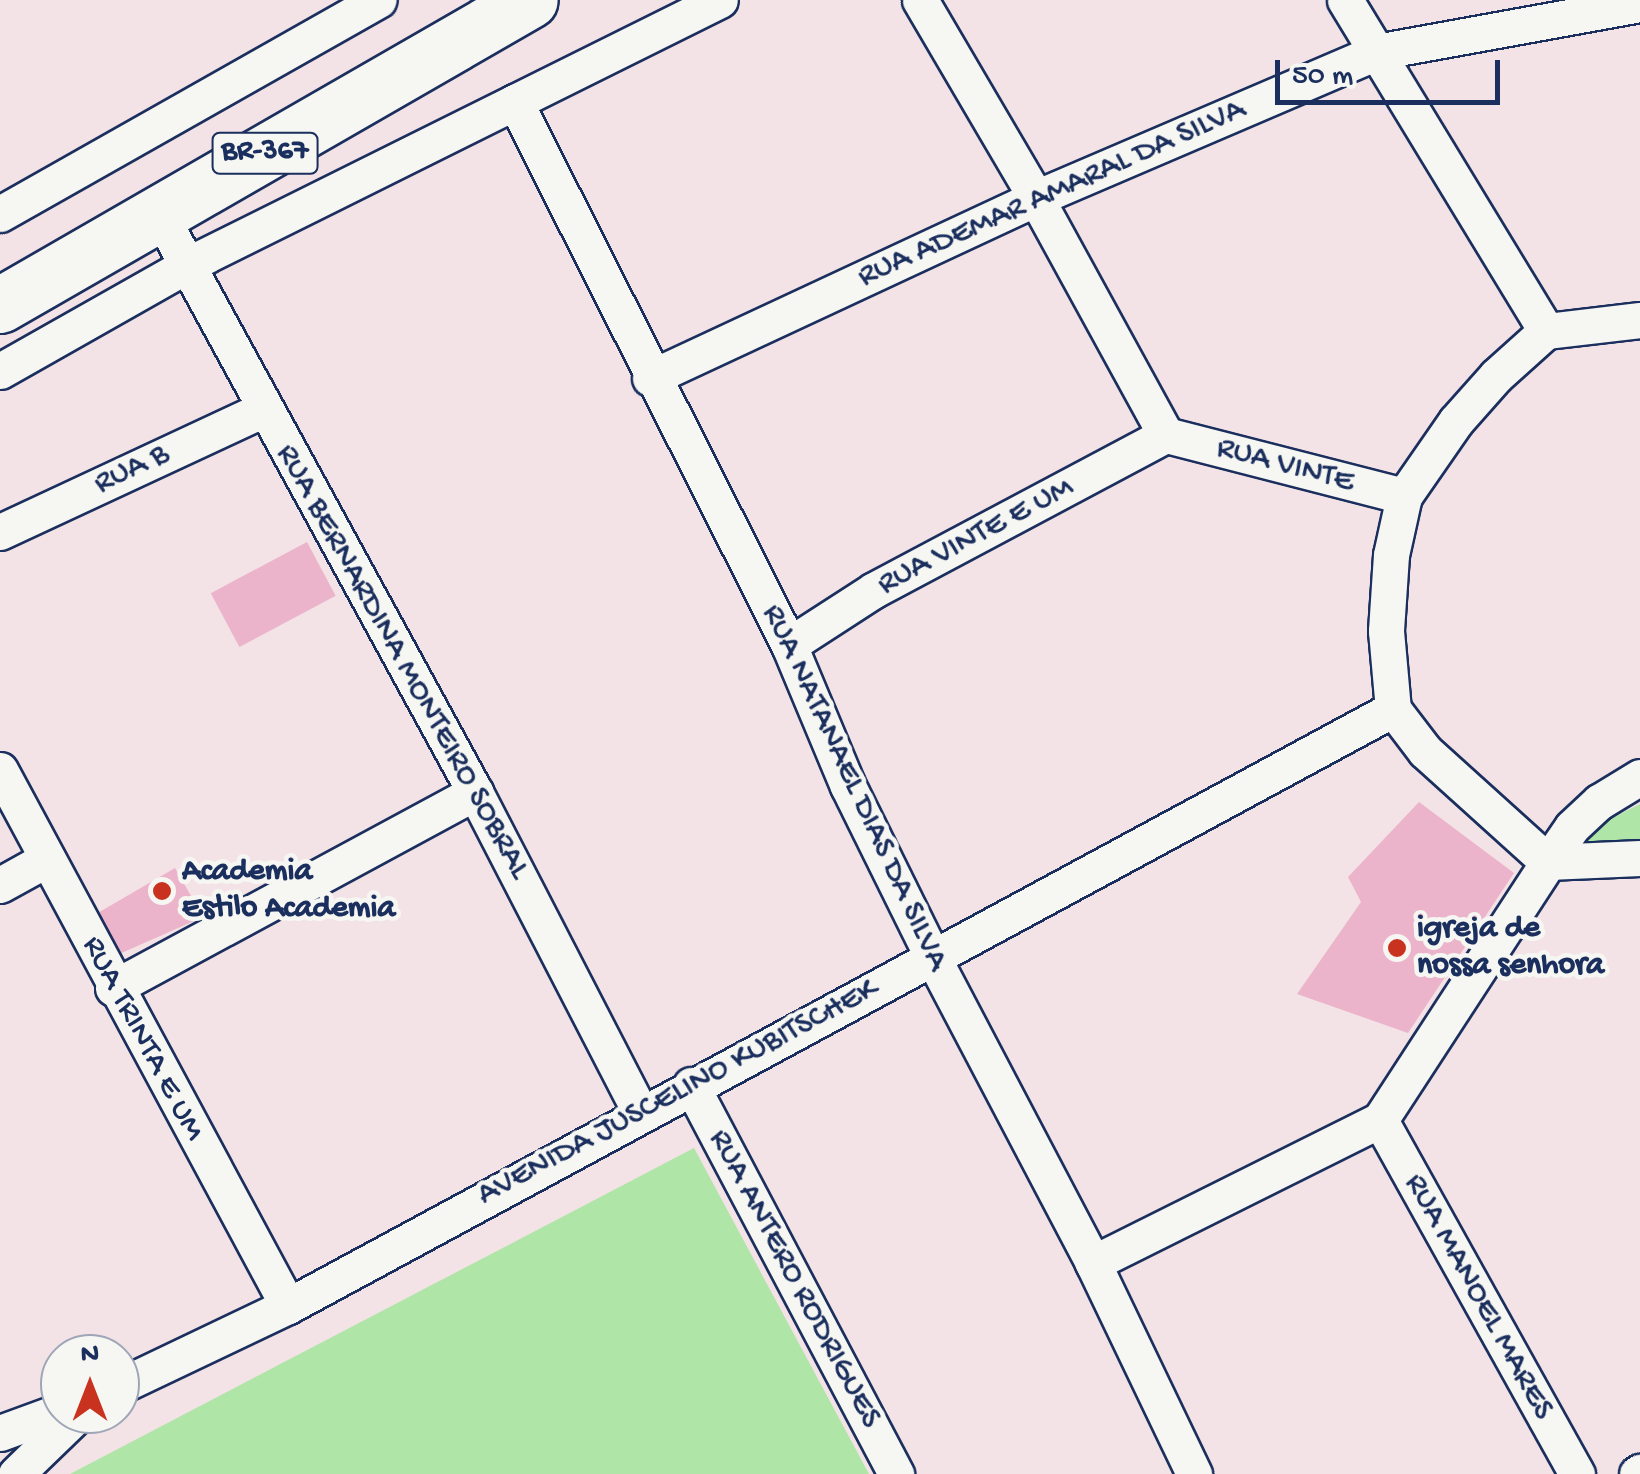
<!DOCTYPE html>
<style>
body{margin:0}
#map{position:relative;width:1640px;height:1474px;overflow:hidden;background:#f3e2e6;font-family:"Gochi Hand",sans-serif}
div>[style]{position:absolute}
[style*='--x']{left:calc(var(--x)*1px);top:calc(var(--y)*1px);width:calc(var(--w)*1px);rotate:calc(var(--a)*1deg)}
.green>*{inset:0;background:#afe5a7}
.building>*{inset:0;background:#ecb4ca;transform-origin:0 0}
.roads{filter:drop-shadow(2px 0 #1b2f5e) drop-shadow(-2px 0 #1b2f5e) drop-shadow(0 2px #1b2f5e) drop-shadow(0 -2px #1b2f5e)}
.street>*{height:35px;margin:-17.5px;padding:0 17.5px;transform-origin:17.5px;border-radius:17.5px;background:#f6f6f2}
.primary>*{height:55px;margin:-27.5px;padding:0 27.5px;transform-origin:27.5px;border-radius:27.5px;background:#f6f6f2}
.dots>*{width:28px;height:28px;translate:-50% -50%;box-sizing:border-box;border:5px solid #f6f6f2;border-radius:50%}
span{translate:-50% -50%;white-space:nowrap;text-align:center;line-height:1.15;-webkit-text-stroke:9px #f6f6f2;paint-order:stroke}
.shield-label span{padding:2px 8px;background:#f6f6f2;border:2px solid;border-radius:8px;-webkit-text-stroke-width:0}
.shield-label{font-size:30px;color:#1b2f5e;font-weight:700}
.street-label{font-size:32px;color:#1b2f5e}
.poi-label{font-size:32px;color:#1b2f5e;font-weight:700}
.left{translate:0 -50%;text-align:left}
.north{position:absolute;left:40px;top:1334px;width:100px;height:100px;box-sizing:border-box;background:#f6f6f2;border:2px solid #9ea6b7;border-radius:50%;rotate:0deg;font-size:28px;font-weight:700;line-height:40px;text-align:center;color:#1b2f5e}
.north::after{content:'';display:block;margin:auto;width:35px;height:45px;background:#c8321e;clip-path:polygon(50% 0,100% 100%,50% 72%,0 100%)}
.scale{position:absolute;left:1275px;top:60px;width:225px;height:45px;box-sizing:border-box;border:5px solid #1b2f5e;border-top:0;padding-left:12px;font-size:30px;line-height:35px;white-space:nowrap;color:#1b2f5e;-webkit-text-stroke:8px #f6f6f2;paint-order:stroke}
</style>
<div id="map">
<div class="green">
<i style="clip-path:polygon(1640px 804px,1640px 842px,1582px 843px,1578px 835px)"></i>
<i style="clip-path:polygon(694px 1148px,869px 1474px,70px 1474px)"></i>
</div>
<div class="building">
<i style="left:307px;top:542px;width:61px;height:109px;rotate:62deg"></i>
<i style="clip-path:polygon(1419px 802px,1514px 873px,1408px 1033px,1297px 994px,1361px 902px,1348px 877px)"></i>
<i style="clip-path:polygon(175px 868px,203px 917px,117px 955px,96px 914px)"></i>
</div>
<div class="roads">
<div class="street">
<i style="--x:920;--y:0;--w:229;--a:59.6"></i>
<i style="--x:1036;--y:198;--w:270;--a:61.3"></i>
<i style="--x:1345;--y:0;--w:387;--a:58.7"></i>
<i style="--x:515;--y:102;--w:608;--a:63.22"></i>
<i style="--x:789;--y:645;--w:153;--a:67.3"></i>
<i style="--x:848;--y:786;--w:190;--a:63.7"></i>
<i style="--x:932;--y:956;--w:347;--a:62.3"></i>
<i style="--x:1093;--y:1263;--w:234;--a:64.4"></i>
<i style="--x:0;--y:214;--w:435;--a:-29.5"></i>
<i style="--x:160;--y:215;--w:657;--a:61.37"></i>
<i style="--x:475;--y:792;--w:360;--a:62.7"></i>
<i style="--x:1640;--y:320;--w:95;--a:173.3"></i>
<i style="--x:1546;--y:331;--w:67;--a:138"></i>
<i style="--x:1496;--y:376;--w:60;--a:131.6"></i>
<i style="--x:1456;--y:421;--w:91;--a:124.7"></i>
<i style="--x:1404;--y:496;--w:60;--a:102.4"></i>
<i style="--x:1391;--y:555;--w:76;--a:93.8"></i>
<i style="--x:1386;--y:631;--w:78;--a:84.9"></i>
<i style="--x:1393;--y:709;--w:53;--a:52.7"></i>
<i style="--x:1425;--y:751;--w:166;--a:42.1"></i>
<i style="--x:1548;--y:862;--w:42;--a:-55.6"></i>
<i style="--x:1572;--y:827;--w:37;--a:-43"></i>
<i style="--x:1599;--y:802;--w:48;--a:-31.4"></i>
<i style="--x:0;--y:371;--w:215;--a:-29.5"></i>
<i style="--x:187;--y:265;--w:595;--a:-26.44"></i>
<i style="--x:650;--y:378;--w:426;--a:-25"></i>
<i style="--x:1036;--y:198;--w:370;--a:-23.2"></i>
<i style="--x:1376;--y:52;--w:268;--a:-10.3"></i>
<i style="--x:1166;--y:435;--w:246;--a:14.4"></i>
<i style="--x:0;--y:532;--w:291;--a:-25"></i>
<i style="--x:789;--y:645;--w:101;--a:-32.9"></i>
<i style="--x:874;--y:590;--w:331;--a:-28"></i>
<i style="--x:0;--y:770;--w:608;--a:61.75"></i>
<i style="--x:0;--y:885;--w:54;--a:-29"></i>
<i style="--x:113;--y:988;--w:412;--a:-28.4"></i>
<i style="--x:691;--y:1085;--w:440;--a:62.2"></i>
<i style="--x:1380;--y:1120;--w:405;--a:60.9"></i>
<i style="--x:1093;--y:1263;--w:321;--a:-26.5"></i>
<i style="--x:1380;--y:1120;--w:308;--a:-56.9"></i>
<i style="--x:1548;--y:862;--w:92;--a:-2.5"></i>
<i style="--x:120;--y:1386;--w:186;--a:-25.5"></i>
<i style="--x:288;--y:1306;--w:1256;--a:-28.38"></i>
<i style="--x:0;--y:1433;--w:64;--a:-20.1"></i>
<i style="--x:16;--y:1474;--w:86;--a:-44.1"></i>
<i style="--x:1637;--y:1474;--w:4;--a:-34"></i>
</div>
<div class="primary">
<i style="--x:0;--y:305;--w:611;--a:-29.92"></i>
</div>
</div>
<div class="dots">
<i style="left:162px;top:891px;background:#c8321e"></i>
<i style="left:1397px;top:948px;background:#c8321e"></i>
</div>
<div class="shield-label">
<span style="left:265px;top:153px">BR-367</span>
</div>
<div class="street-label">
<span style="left:1052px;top:194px;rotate:-24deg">RUA ADEMAR AMARAL DA SILVA</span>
<span style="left:1285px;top:466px;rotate:15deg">RUA VINTE</span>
<span style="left:132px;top:470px;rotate:-25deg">RUA B</span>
<span style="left:976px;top:537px;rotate:-28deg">RUA VINTE E UM</span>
<span style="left:402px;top:662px;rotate:61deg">RUA BERNARDINA MONTEIRO SOBRAL</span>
<span style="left:854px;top:788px;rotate:65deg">RUA NATANAEL DIAS DA SILVA</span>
<span style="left:142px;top:1039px;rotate:62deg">RUA TRINTA E UM</span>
<span style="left:678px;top:1093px;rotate:-28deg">AVENIDA JUSCELINO KUBITSCHEK</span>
<span style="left:794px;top:1279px;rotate:62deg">RUA ANTERO RODRIGUES</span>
<span style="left:1478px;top:1297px;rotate:61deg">RUA MANOEL MARES</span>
</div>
<div class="poi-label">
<span class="left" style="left:182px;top:891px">Academia<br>Estilo Academia</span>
<span class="left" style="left:1417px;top:948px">igreja de<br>nossa senhora</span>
</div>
<div class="north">N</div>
<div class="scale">50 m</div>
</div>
